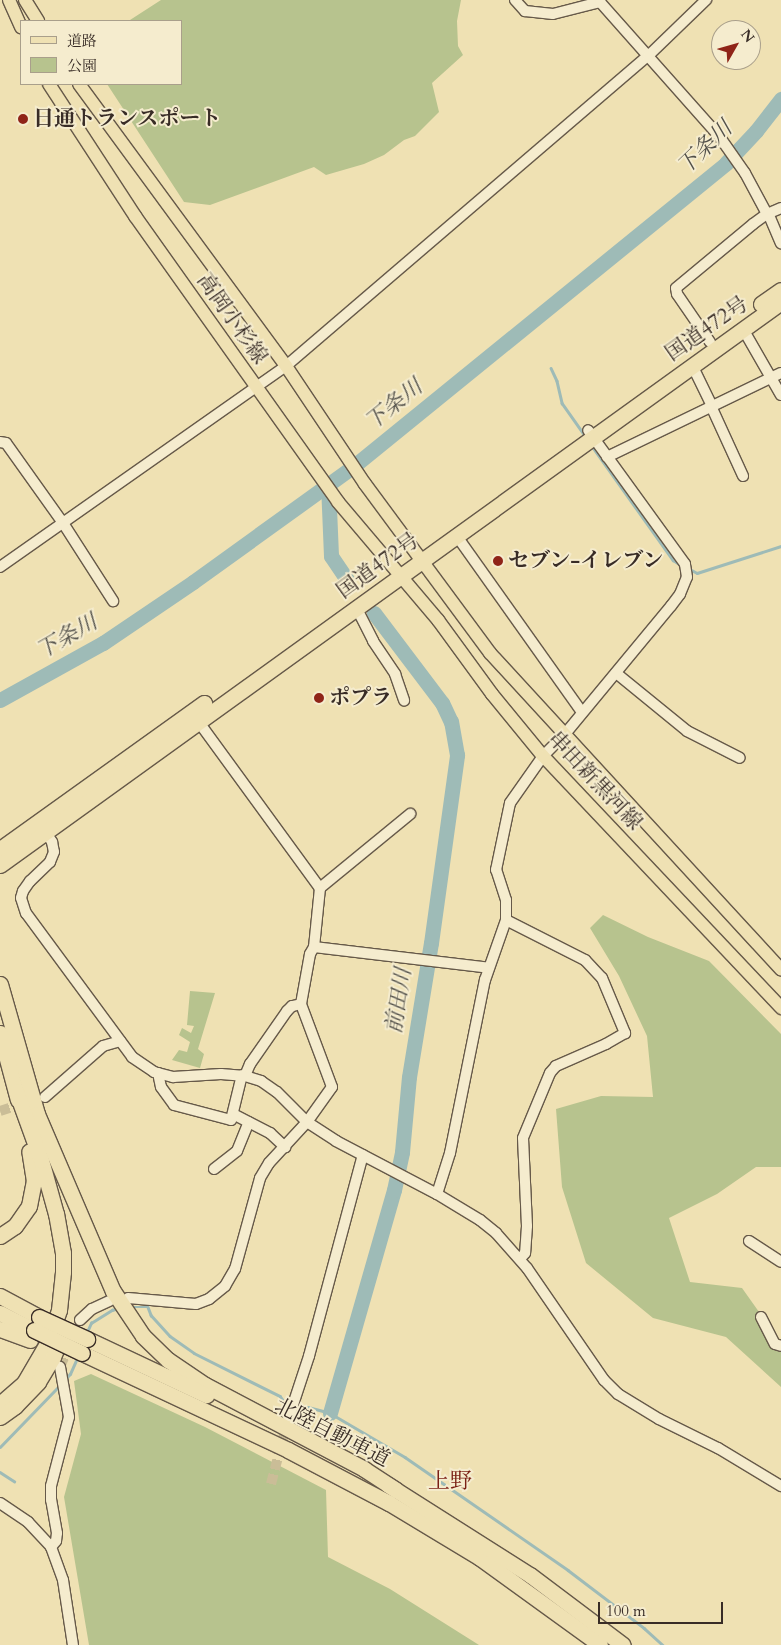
<!DOCTYPE html>
<meta charset="utf-8">
<style>
body{margin:0}
#map{position:relative;width:781px;height:1645px;overflow:hidden;background:#efe1b3;font-family:Cardo,"Noto Serif JP",serif}
div>[style]{position:absolute}
[style*='--x']{left:calc(var(--x)*1px);top:calc(var(--y)*1px);width:calc(var(--w)*1px);rotate:calc(var(--a)*1deg)}
.green>*{inset:0;background:#b7c38e}
.stream>*{height:2.5px;margin:-1.25px;padding:0 1.25px;transform-origin:1.25px;border-radius:1.25px;background:#9ebbb7}
.river>*{height:15px;margin:-7.5px;padding:0 7.5px;transform-origin:7.5px;border-radius:7.5px;background:#9ebbb7}
.minor-tunnel>*{height:10px;margin-top:-5px;transform-origin:0;background:repeating-linear-gradient(90deg,#cabd97 0 10px,transparent 0 15px)}
.roads{filter:drop-shadow(1px 0 #665949) drop-shadow(-1px 0 #665949) drop-shadow(0 1px #665949) drop-shadow(0 -1px #665949)}
.minor>*{height:10px;margin:-5px;padding:0 5px;transform-origin:5px;border-radius:5px;background:#f5ecce}
.major>*{height:12px;margin:-6px;padding:0 6px;transform-origin:6px;border-radius:6px;background:#efe1b3}
.highway>*{height:15px;margin:-7.5px;padding:0 7.5px;transform-origin:7.5px;border-radius:7.5px;background:#efe1b3}
.bridges{filter:drop-shadow(1px 0 #382c26) drop-shadow(-1px 0 #382c26) drop-shadow(0 1px #382c26) drop-shadow(0 -1px #382c26)}
.highway-bridge>*{height:15px;margin:-7.5px;padding:0 7.5px;transform-origin:7.5px;border-radius:7.5px;background:#efe1b3}
.dots>*{width:14px;height:14px;translate:-50% -50%;box-sizing:border-box;border:2px solid #f5ecce;border-radius:50%}
span{translate:-50% -50%;white-space:nowrap;text-align:center;line-height:1.15;-webkit-text-stroke:4px #f5ecce;paint-order:stroke}
.poi-label{font-size:21px;color:#382c26;font-weight:700}
.left{translate:0 -50%;text-align:left}
.street-label{font-size:21px;color:#382c26}
.water-label{font-size:22px;color:#52504a;font-style:italic}
.neighbourhood-label{font-size:22px;color:#7a1f14}
.legend{position:absolute;left:20px;top:20px;width:162px;height:65px;box-sizing:border-box;background:#f5ecce;border:1px solid #a99f8b;margin:0;padding:6px 9px;list-style:none;font-size:15px;color:#382c26}
.legend li{display:flex;align-items:center;gap:10px;height:25px}
.legend b{width:25px;border:1px solid #a99f8b}
.north{position:absolute;left:711px;top:20px;width:50px;height:50px;box-sizing:border-box;background:#f5ecce;border:1px solid #a99f8b;border-radius:50%;rotate:52deg;font-size:14px;font-weight:700;line-height:20px;text-align:center;color:#382c26}
.north::after{content:'';display:block;margin:auto;width:18px;height:22px;background:#8f2418;clip-path:polygon(50% 0,100% 100%,50% 72%,0 100%)}
.scale{position:absolute;left:598px;top:1602px;width:125px;height:22px;box-sizing:border-box;border:2px solid #382c26;border-top:0;padding-left:6px;font-size:15px;line-height:18px;white-space:nowrap;color:#382c26;-webkit-text-stroke:4px #f5ecce;paint-order:stroke}
</style>
<div id="map">
<div class="green">
<i style="clip-path:polygon(161px 0,461px 0,457px 21px,458px 46px,463px 55px,432px 83px,439px 112px,415px 136px,404px 140px,384px 155px,364px 164px,326px 175px,314px 167px,210px 205px,184px 202px,107px 84px,181px 84px,181px 21px,130px 20px)"></i>
<i style="clip-path:polygon(603px 915px,648px 937px,709px 961px,781px 1034px,781px 1167px,756px 1167px,717px 1194px,669px 1218px,690px 1282px,742px 1288px,781px 1343px,781px 1387px,726px 1337px,653px 1318px,586px 1263px,562px 1187px,556px 1109px,601px 1096px,653px 1097px,647px 1036px,619px 976px,590px 928px)"></i>
<i style="clip-path:polygon(190px 991px,215px 993px,198px 1049px,204px 1054px,200px 1068px,172px 1060px,179px 1050px,187px 1052px,190px 1042px,179px 1035px,182px 1028px,191px 1033px,194px 1026px,187px 1025px)"></i>
<i style="clip-path:polygon(91px 1374px,205px 1427px,326px 1490px,328px 1557px,390px 1589px,479px 1645px,89px 1645px,64px 1497px,81px 1434px,74px 1381px)"></i>
</div>
<div class="stream">
<i style="--x:551;--y:368;--w:14;--a:65"></i>
<i style="--x:557;--y:381;--w:23;--a:77"></i>
<i style="--x:562;--y:403;--w:42;--a:54.8"></i>
<i style="--x:592;--y:446;--w:140;--a:54.6"></i>
<i style="--x:673;--y:560;--w:9;--a:32"></i>
<i style="--x:688;--y:568;--w:10;--a:29"></i>
<i style="--x:697;--y:573;--w:88;--a:-17.8"></i>
<i style="--x:129;--y:1307;--w:19;--a:0"></i>
<i style="--x:148;--y:1307;--w:9;--a:69"></i>
<i style="--x:151;--y:1315;--w:28;--a:48"></i>
<i style="--x:170;--y:1336;--w:29;--a:35"></i>
<i style="--x:194;--y:1353;--w:96;--a:26.6"></i>
<i style="--x:280;--y:1396;--w:14;--a:54"></i>
<i style="--x:87;--y:1332;--w:10;--a:-66"></i>
<i style="--x:91;--y:1323;--w:25;--a:-32"></i>
<i style="--x:112;--y:1310;--w:7;--a:-16"></i>
<i style="--x:65;--y:1379;--w:7;--a:-45"></i>
<i style="--x:70;--y:1374;--w:20;--a:-66"></i>
<i style="--x:294;--y:1409;--w:14;--a:-8"></i>
<i style="--x:308;--y:1407;--w:23;--a:15"></i>
<i style="--x:330;--y:1413;--w:87;--a:30.4"></i>
<i style="--x:405;--y:1457;--w:198;--a:34.7"></i>
<i style="--x:568;--y:1570;--w:96;--a:37.3"></i>
<i style="--x:644;--y:1628;--w:25;--a:42"></i>
<i style="--x:0;--y:1447;--w:86;--a:-45.9"></i>
<i style="--x:0;--y:1472;--w:17;--a:33"></i>
</div>
<div class="river">
<i style="--x:328;--y:484;--w:72;--a:87.6"></i>
<i style="--x:331;--y:556;--w:29;--a:56"></i>
<i style="--x:0;--y:700;--w:118;--a:-29"></i>
<i style="--x:103;--y:643;--w:109;--a:-34.1"></i>
<i style="--x:193;--y:582;--w:200;--a:-35.8"></i>
<i style="--x:355;--y:465;--w:478;--a:-39.1"></i>
<i style="--x:726;--y:163;--w:44;--a:-46.8"></i>
<i style="--x:756;--y:131;--w:41;--a:-52"></i>
<i style="--x:330;--y:1413;--w:232;--a:-74"></i>
<i style="--x:394;--y:1190;--w:39;--a:-78"></i>
<i style="--x:402;--y:1152;--w:75;--a:-84.7"></i>
<i style="--x:409;--y:1077;--w:136;--a:-80.7"></i>
<i style="--x:431;--y:943;--w:190;--a:-82.1"></i>
<i style="--x:457;--y:755;--w:34;--a:-100"></i>
<i style="--x:451;--y:722;--w:21;--a:-115"></i>
<i style="--x:442;--y:703;--w:113;--a:-127.1"></i>
</div>
<div class="minor-tunnel">
<i style="--x:0;--y:1111;--w:26;--a:-18"></i>
<i style="--x:60;--y:1367;--w:28;--a:-67"></i>
<i style="--x:271;--y:1484;--w:60;--a:-75.5"></i>
</div>
<div class="roads">
<div class="minor">
<i style="--x:515;--y:0;--w:15;--a:48"></i>
<i style="--x:525;--y:11;--w:28;--a:6"></i>
<i style="--x:553;--y:14;--w:49;--a:-14.3"></i>
<i style="--x:600;--y:2;--w:179;--a:48.4"></i>
<i style="--x:719;--y:136;--w:45;--a:54.9"></i>
<i style="--x:745;--y:173;--w:47;--a:61.8"></i>
<i style="--x:768;--y:213;--w:33;--a:67"></i>
<i style="--x:743;--y:329;--w:76;--a:60.1"></i>
<i style="--x:710;--y:342;--w:58;--a:-124.5"></i>
<i style="--x:677;--y:294;--w:6;--a:-99"></i>
<i style="--x:676;--y:288;--w:100;--a:-39.7"></i>
<i style="--x:753;--y:224;--w:17;--a:-36"></i>
<i style="--x:767;--y:214;--w:15;--a:-23"></i>
<i style="--x:692;--y:365;--w:46;--a:64"></i>
<i style="--x:711;--y:406;--w:77;--a:65.4"></i>
<i style="--x:0;--y:442;--w:6;--a:9"></i>
<i style="--x:6;--y:443;--w:98;--a:54.5"></i>
<i style="--x:63;--y:523;--w:93;--a:57.3"></i>
<i style="--x:607;--y:457;--w:193;--a:-25.8"></i>
<i style="--x:456;--y:535;--w:217;--a:54.6"></i>
<i style="--x:0;--y:567;--w:350;--a:-35.1"></i>
<i style="--x:286;--y:366;--w:477;--a:-40.6"></i>
<i style="--x:648;--y:56;--w:81;--a:-44"></i>
<i style="--x:356;--y:607;--w:38;--a:63"></i>
<i style="--x:373;--y:641;--w:40;--a:56"></i>
<i style="--x:395;--y:674;--w:28;--a:71"></i>
<i style="--x:616;--y:673;--w:92;--a:39.2"></i>
<i style="--x:687;--y:731;--w:59;--a:27"></i>
<i style="--x:198;--y:721;--w:207;--a:53.9"></i>
<i style="--x:320;--y:888;--w:59;--a:95.8"></i>
<i style="--x:314;--y:947;--w:8;--a:120"></i>
<i style="--x:310;--y:954;--w:51;--a:100.2"></i>
<i style="--x:301;--y:1004;--w:9;--a:167"></i>
<i style="--x:292;--y:1006;--w:7;--a:135"></i>
<i style="--x:287;--y:1011;--w:65;--a:124.9"></i>
<i style="--x:250;--y:1064;--w:13;--a:113"></i>
<i style="--x:43;--y:828;--w:17;--a:57"></i>
<i style="--x:52;--y:842;--w:10;--a:79"></i>
<i style="--x:54;--y:852;--w:11;--a:112"></i>
<i style="--x:50;--y:862;--w:28;--a:136"></i>
<i style="--x:30;--y:881;--w:12;--a:125"></i>
<i style="--x:23;--y:891;--w:7;--a:106"></i>
<i style="--x:21;--y:898;--w:16;--a:72"></i>
<i style="--x:26;--y:913;--w:179;--a:53.6"></i>
<i style="--x:132;--y:1057;--w:27;--a:34"></i>
<i style="--x:154;--y:1072;--w:20;--a:15"></i>
<i style="--x:173;--y:1077;--w:48;--a:-3.6"></i>
<i style="--x:221;--y:1074;--w:24;--a:5"></i>
<i style="--x:245;--y:1076;--w:17;--a:17"></i>
<i style="--x:261;--y:1081;--w:19;--a:35"></i>
<i style="--x:277;--y:1092;--w:42;--a:45"></i>
<i style="--x:307;--y:1122;--w:35;--a:33"></i>
<i style="--x:336;--y:1141;--w:114;--a:27.7"></i>
<i style="--x:437;--y:1194;--w:50;--a:31.2"></i>
<i style="--x:480;--y:1220;--w:21;--a:39"></i>
<i style="--x:496;--y:1233;--w:47;--a:48.5"></i>
<i style="--x:527;--y:1268;--w:136;--a:55.5"></i>
<i style="--x:604;--y:1380;--w:20;--a:45"></i>
<i style="--x:618;--y:1394;--w:48;--a:31.4"></i>
<i style="--x:659;--y:1419;--w:66;--a:26.2"></i>
<i style="--x:718;--y:1448;--w:74;--a:31.1"></i>
<i style="--x:320;--y:888;--w:117;--a:-39.4"></i>
<i style="--x:506;--y:920;--w:89;--a:26.9"></i>
<i style="--x:585;--y:960;--w:25;--a:47"></i>
<i style="--x:602;--y:978;--w:60;--a:67.3"></i>
<i style="--x:625;--y:1033;--w:22;--a:150"></i>
<i style="--x:606;--y:1044;--w:55;--a:156.3"></i>
<i style="--x:556;--y:1066;--w:9;--a:131"></i>
<i style="--x:550;--y:1073;--w:70;--a:112.6"></i>
<i style="--x:523;--y:1138;--w:88;--a:87.4"></i>
<i style="--x:527;--y:1226;--w:27;--a:94"></i>
<i style="--x:525;--y:1253;--w:8;--a:130"></i>
<i style="--x:314;--y:947;--w:176;--a:6.8"></i>
<i style="--x:158;--y:1073;--w:14;--a:78"></i>
<i style="--x:161;--y:1087;--w:22;--a:54"></i>
<i style="--x:174;--y:1105;--w:59;--a:14.7"></i>
<i style="--x:231;--y:1120;--w:46;--a:-76.3"></i>
<i style="--x:45;--y:1097;--w:77;--a:-41.3"></i>
<i style="--x:103;--y:1046;--w:18;--a:-16"></i>
<i style="--x:233;--y:1114;--w:42;--a:27.2"></i>
<i style="--x:270;--y:1133;--w:21;--a:43"></i>
<i style="--x:214;--y:1169;--w:29;--a:-38"></i>
<i style="--x:237;--y:1151;--w:31;--a:-68"></i>
<i style="--x:437;--y:1194;--w:43;--a:-72.4"></i>
<i style="--x:450;--y:1153;--w:177;--a:-78.6"></i>
<i style="--x:485;--y:980;--w:64;--a:-70.7"></i>
<i style="--x:506;--y:920;--w:20;--a:-90"></i>
<i style="--x:506;--y:900;--w:32;--a:-108"></i>
<i style="--x:496;--y:870;--w:68;--a:-78.2"></i>
<i style="--x:510;--y:803;--w:57;--a:-54.9"></i>
<i style="--x:543;--y:756;--w:31;--a:-45"></i>
<i style="--x:565;--y:734;--w:166;--a:-50.4"></i>
<i style="--x:671;--y:606;--w:15;--a:-53"></i>
<i style="--x:680;--y:594;--w:18;--a:-68"></i>
<i style="--x:687;--y:577;--w:13;--a:-99"></i>
<i style="--x:685;--y:564;--w:165;--a:-125.9"></i>
<i style="--x:749;--y:1241;--w:38;--a:33"></i>
<i style="--x:128;--y:1298;--w:68;--a:5"></i>
<i style="--x:196;--y:1304;--w:14;--a:-21"></i>
<i style="--x:209;--y:1299;--w:21;--a:-39"></i>
<i style="--x:225;--y:1286;--w:20;--a:-60"></i>
<i style="--x:235;--y:1269;--w:94;--a:-74.6"></i>
<i style="--x:260;--y:1178;--w:17;--a:-59"></i>
<i style="--x:269;--y:1163;--w:56;--a:-47.2"></i>
<i style="--x:307;--y:1122;--w:43;--a:-54.5"></i>
<i style="--x:332;--y:1087;--w:89;--a:-110.5"></i>
<i style="--x:761;--y:1317;--w:30;--a:63"></i>
<i style="--x:775;--y:1344;--w:6;--a:18"></i>
<i style="--x:80;--y:1320;--w:16;--a:-43"></i>
<i style="--x:92;--y:1309;--w:19;--a:-25"></i>
<i style="--x:286;--y:1426;--w:74;--a:-71.8"></i>
<i style="--x:309;--y:1356;--w:208;--a:-75"></i>
<i style="--x:0;--y:1503;--w:34;--a:34"></i>
<i style="--x:28;--y:1522;--w:34;--a:47"></i>
<i style="--x:51;--y:1547;--w:35;--a:70"></i>
<i style="--x:63;--y:1580;--w:66;--a:81.3"></i>
<i style="--x:51;--y:1547;--w:8;--a:-50"></i>
<i style="--x:56;--y:1541;--w:8;--a:-83"></i>
<i style="--x:57;--y:1533;--w:34;--a:-100"></i>
<i style="--x:51;--y:1500;--w:14;--a:-90"></i>
<i style="--x:51;--y:1486;--w:71;--a:-75.4"></i>
<i style="--x:69;--y:1417;--w:51;--a:-100.2"></i>
</div>
<div class="major">
<i style="--x:9;--y:0;--w:30;--a:66"></i>
<i style="--x:25;--y:0;--w:25;--a:58"></i>
<i style="--x:49;--y:84;--w:158;--a:56.9"></i>
<i style="--x:135;--y:216;--w:351;--a:54.6"></i>
<i style="--x:338;--y:502;--w:155;--a:49.7"></i>
<i style="--x:438;--y:620;--w:92;--a:53.9"></i>
<i style="--x:492;--y:694;--w:80;--a:50.6"></i>
<i style="--x:543;--y:756;--w:347;--a:46.6"></i>
<i style="--x:79;--y:84;--w:350;--a:53.7"></i>
<i style="--x:286;--y:366;--w:142;--a:56.2"></i>
<i style="--x:365;--y:484;--w:210;--a:53.5"></i>
<i style="--x:490;--y:653;--w:430;--a:47.4"></i>
</div>
<div class="highway">
<i style="--x:761;--y:304;--w:24;--a:-35"></i>
<i style="--x:0;--y:849;--w:251;--a:-35.6"></i>
<i style="--x:0;--y:865;--w:963;--a:-35.79"></i>
<i style="--x:0;--y:984;--w:135;--a:74.1"></i>
<i style="--x:37;--y:1114;--w:193;--a:66.8"></i>
<i style="--x:113;--y:1291;--w:54;--a:56.3"></i>
<i style="--x:143;--y:1336;--w:35;--a:44"></i>
<i style="--x:168;--y:1360;--w:45;--a:34"></i>
<i style="--x:205;--y:1385;--w:180;--a:27.8"></i>
<i style="--x:364;--y:1469;--w:38;--a:33"></i>
<i style="--x:0;--y:1033;--w:69;--a:75"></i>
<i style="--x:0;--y:1236;--w:18;--a:-34"></i>
<i style="--x:15;--y:1226;--w:24;--a:-55"></i>
<i style="--x:29;--y:1206;--w:25;--a:-79"></i>
<i style="--x:34;--y:1181;--w:30;--a:-99"></i>
<i style="--x:0;--y:1296;--w:44;--a:28.3"></i>
<i style="--x:0;--y:1313;--w:38;--a:27"></i>
<i style="--x:0;--y:1329;--w:32;--a:20"></i>
<i style="--x:87;--y:1339;--w:132;--a:25.2"></i>
<i style="--x:82;--y:1353;--w:228;--a:25.2"></i>
<i style="--x:288;--y:1450;--w:114;--a:27.7"></i>
<i style="--x:389;--y:1503;--w:106;--a:31.1"></i>
<i style="--x:480;--y:1558;--w:148;--a:35.9"></i>
<i style="--x:0;--y:1404;--w:32;--a:-41"></i>
<i style="--x:24;--y:1383;--w:48;--a:-59.7"></i>
<i style="--x:48;--y:1342;--w:34;--a:-71"></i>
<i style="--x:59;--y:1310;--w:38;--a:-84"></i>
<i style="--x:63;--y:1272;--w:19;--a:-90"></i>
<i style="--x:63;--y:1253;--w:40;--a:-100"></i>
<i style="--x:56;--y:1214;--w:56;--a:-105.5"></i>
<i style="--x:41;--y:1160;--w:73;--a:-109.9"></i>
<i style="--x:0;--y:1417;--w:19;--a:-36"></i>
<i style="--x:15;--y:1406;--w:33;--a:-46"></i>
<i style="--x:38;--y:1382;--w:29;--a:-59"></i>
<i style="--x:53;--y:1357;--w:22;--a:-68"></i>
<i style="--x:388;--y:1485;--w:168;--a:32.4"></i>
<i style="--x:530;--y:1575;--w:116;--a:37"></i>
</div>
</div>
<div class="bridges">
<div class="highway-bridge">
<i style="--x:39;--y:1317;--w:53;--a:24.6"></i>
<i style="--x:34;--y:1330;--w:53;--a:25.6"></i>
</div>
</div>
<div class="dots">
<i style="left:23px;top:119px;background:#8f2418"></i>
<i style="left:498px;top:561px;background:#8f2418"></i>
<i style="left:319px;top:698px;background:#8f2418"></i>
</div>
<div class="poi-label">
<span class="left" style="left:33px;top:119px">日通トランスポート</span>
<span class="left" style="left:508px;top:561px">セブン-イレブン</span>
<span class="left" style="left:329px;top:698px">ポプラ</span>
</div>
<div class="street-label">
<span style="left:232px;top:319px;rotate:55deg">高岡小杉線</span>
<span style="left:707px;top:329px;rotate:-35deg">国道472号</span>
<span style="left:378px;top:566px;rotate:-36deg">国道472号</span>
<span style="left:595px;top:781px;rotate:47deg">串田新黒河線</span>
<span style="left:332px;top:1433px;rotate:27deg">北陸自動車道</span>
</div>
<div class="water-label">
<span style="left:705px;top:148px;rotate:-44deg">下条川</span>
<span style="left:394px;top:405px;rotate:-39deg">下条川</span>
<span style="left:67px;top:637px;rotate:-30deg">下条川</span>
<span style="left:399px;top:1001px;rotate:-81deg">前田川</span>
</div>
<div class="neighbourhood-label">
<span style="left:450px;top:1482px">上野</span>
</div>
<ul class="legend">
<li><b style="height:6px;background:#efe1b3"></b>道路</li>
<li><b style="height:14px;background:#b7c38e"></b>公園</li>
</ul>
<div class="north">N</div>
<div class="scale">100 m</div>
</div>
